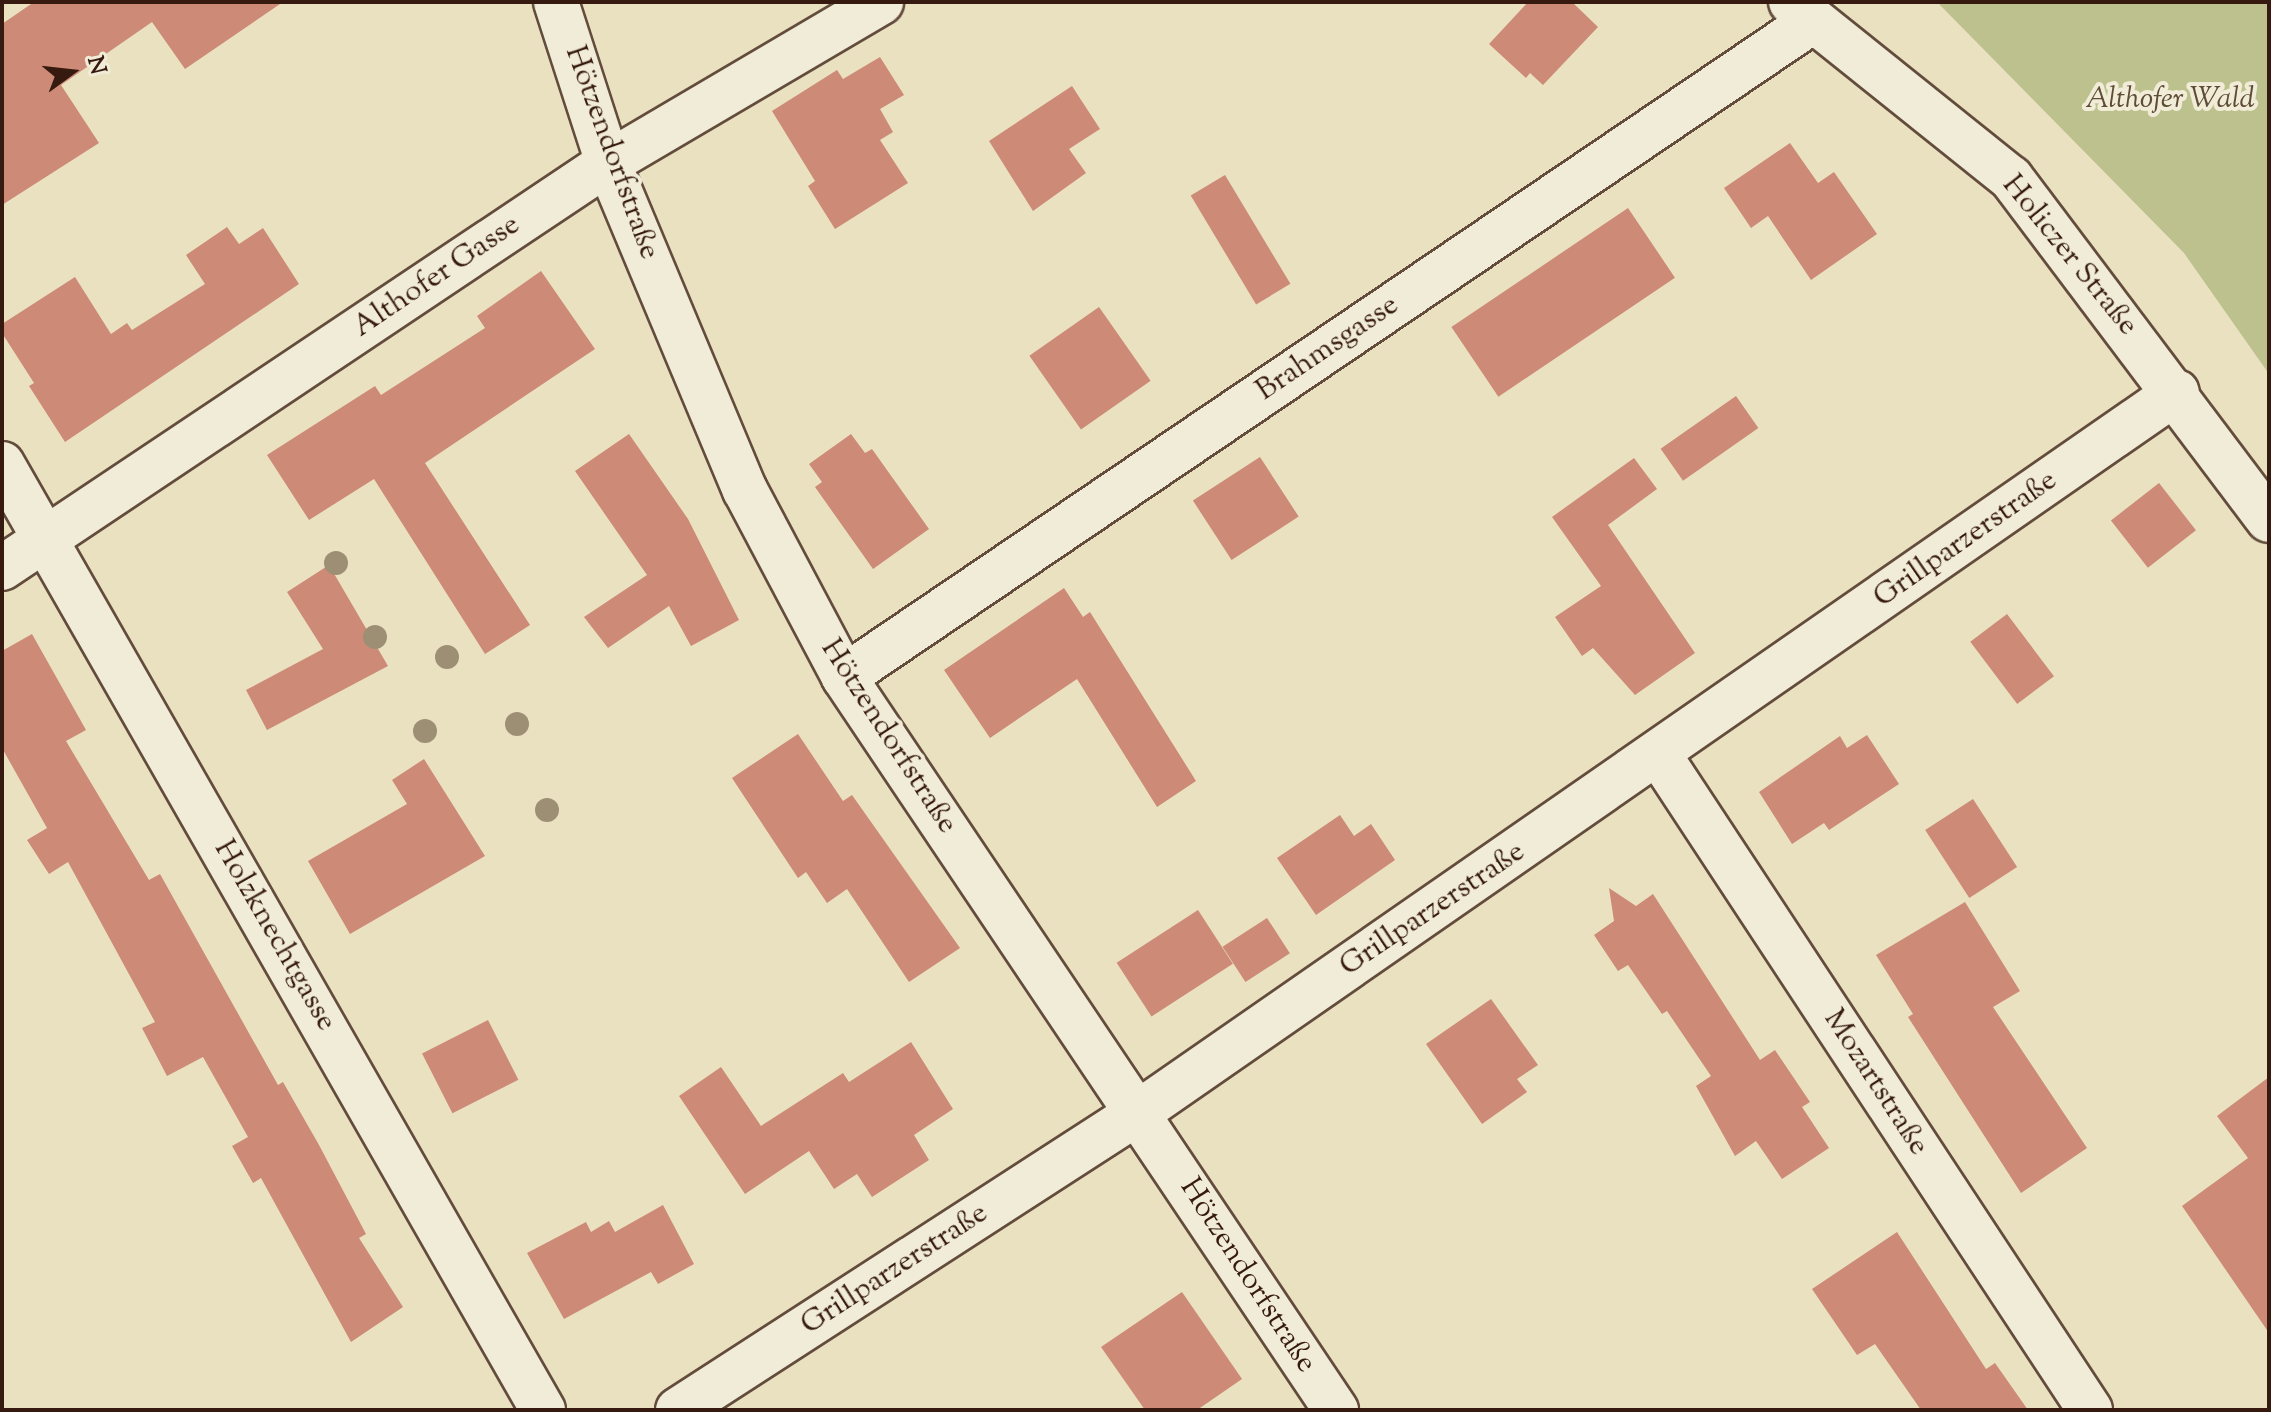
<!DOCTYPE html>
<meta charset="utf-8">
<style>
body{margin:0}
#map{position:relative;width:2271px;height:1412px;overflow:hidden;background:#eae1c1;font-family:"Sorts Mill Goudy",serif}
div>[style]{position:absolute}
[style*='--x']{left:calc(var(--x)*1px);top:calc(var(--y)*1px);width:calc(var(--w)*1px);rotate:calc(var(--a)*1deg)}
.green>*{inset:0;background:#bdc18e}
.building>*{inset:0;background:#cc8a77;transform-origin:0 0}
.roads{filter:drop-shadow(2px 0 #634c3c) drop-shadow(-2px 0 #634c3c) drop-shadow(0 2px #634c3c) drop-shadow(0 -2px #634c3c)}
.minor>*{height:44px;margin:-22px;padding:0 22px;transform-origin:22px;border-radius:22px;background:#f1ecd7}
.trees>*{width:24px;height:24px;margin:-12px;border-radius:50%;background:#9d8f74}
span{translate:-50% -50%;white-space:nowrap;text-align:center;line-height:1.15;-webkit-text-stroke:8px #f1ecd7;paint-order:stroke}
.park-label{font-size:30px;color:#5e4c35;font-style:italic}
.street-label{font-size:30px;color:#361a0f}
.frame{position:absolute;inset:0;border:4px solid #361a0f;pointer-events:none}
.north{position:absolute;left:32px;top:32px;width:80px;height:80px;-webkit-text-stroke:6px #f1ecd7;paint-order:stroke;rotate:75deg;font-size:22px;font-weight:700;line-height:32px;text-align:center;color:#361a0f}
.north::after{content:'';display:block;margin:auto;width:28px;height:36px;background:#361a0f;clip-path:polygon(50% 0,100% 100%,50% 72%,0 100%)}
</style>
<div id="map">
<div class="green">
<i style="clip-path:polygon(1937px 2px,2269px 2px,2269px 374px,2184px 253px)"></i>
</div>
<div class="building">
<i style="clip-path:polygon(34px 2px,283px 2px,185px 69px,152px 22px,61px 85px,99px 143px,2px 205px,2px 24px)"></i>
<i style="clip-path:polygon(1528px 2px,1572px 2px,1598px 27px,1543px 85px,1530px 73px,1526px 78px,1489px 44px)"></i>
<i style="clip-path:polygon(880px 57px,904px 95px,880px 109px,893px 132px,880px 140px,908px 183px,835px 229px,808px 186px,815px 181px,772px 111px,837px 70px,843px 79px)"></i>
<i style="clip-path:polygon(1072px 86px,1100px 129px,1069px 149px,1086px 173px,1033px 211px,989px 141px)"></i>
<i style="clip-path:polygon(1790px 143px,1818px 183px,1834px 172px,1877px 234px,1811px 280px,1768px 216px,1751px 228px,1724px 188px)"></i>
<i style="left:1225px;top:175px;width:127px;height:40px;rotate:59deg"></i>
<i style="left:1628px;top:208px;width:84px;height:213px;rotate:56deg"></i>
<i style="clip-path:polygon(227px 227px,239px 244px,263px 228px,299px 284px,65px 442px,29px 386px,34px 383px,2px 333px,2px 324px,75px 277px,111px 334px,127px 323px,132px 330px,205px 284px,186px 255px)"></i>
<i style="clip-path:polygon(541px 271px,595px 349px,425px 463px,530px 625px,485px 654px,374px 479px,309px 520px,267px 455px,375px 386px,381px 395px,485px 328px,477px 316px)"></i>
<i style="left:1099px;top:307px;width:90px;height:85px;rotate:55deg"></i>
<i style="left:1736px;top:396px;width:39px;height:92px;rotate:55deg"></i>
<i style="clip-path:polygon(629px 434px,688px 519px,739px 620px,691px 646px,669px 606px,608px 648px,584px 617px,647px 575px,575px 471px)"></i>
<i style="clip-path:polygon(851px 434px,865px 453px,872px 449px,929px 529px,873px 569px,815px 487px,822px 482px,809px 464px)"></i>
<i style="left:1260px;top:457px;width:71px;height:80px;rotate:57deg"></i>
<i style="clip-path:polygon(1634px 458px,1657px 489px,1608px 525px,1695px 653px,1635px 695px,1593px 648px,1582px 656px,1555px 617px,1601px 586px,1552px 517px)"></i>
<i style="left:2159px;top:483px;width:60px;height:61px;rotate:52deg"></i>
<i style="clip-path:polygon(329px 565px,388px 666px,267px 730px,246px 690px,323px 649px,287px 592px)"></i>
<i style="clip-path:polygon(1064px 588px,1083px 617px,1090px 612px,1196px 781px,1157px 807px,1077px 679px,990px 738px,944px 670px)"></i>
<i style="left:2007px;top:614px;width:78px;height:46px;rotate:53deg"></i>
<i style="clip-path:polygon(32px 634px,86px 730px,66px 741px,149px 880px,160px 874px,278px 1085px,283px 1082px,319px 1145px,366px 1234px,359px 1238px,403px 1307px,351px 1342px,261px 1178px,253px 1183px,232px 1146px,248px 1137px,203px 1057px,167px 1076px,142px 1028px,155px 1022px,68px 862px,49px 874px,27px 840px,47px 828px,2px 748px,2px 651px)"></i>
<i style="clip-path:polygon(798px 734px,843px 801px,852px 795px,960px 948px,909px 982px,847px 889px,827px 903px,806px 872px,798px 878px,732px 778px)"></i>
<i style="clip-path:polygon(1867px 735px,1899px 784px,1829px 830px,1824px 823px,1792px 844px,1759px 792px,1840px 736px,1847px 748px)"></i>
<i style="clip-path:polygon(424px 759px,485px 856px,350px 934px,308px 861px,407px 804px,392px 780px)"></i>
<i style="left:1973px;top:799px;width:81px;height:57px;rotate:57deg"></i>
<i style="clip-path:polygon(1340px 815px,1354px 836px,1371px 824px,1395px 860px,1316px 915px,1277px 858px)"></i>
<i style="clip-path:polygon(1609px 888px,1636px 906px,1653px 894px,1760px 1060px,1775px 1050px,1810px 1102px,1802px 1107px,1829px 1148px,1782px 1179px,1756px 1141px,1735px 1156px,1696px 1086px,1711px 1076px,1667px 1011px,1662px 1014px,1628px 965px,1618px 971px,1594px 935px,1614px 921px)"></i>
<i style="clip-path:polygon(1965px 902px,2020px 991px,1993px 1007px,2087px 1148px,2021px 1193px,1908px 1017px,1913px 1014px,1876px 955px)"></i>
<i style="left:1198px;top:910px;width:64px;height:97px;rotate:57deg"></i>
<i style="left:1267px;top:918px;width:42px;height:53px;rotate:57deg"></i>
<i style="clip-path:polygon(1491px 999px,1538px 1065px,1517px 1079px,1527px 1092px,1482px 1124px,1426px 1044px)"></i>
<i style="left:488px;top:1020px;width:67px;height:74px;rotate:63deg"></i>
<i style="clip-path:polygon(911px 1042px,953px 1109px,914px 1135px,929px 1160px,872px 1197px,857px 1174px,834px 1189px,809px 1151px,745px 1194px,679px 1096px,721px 1067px,761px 1126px,843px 1073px,849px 1082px)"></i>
<i style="clip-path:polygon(2269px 1077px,2269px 1333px,2182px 1206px,2248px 1158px,2217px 1116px)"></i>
<i style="clip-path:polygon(663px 1205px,694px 1264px,658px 1284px,651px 1272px,564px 1319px,527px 1253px,586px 1222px,591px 1232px,609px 1221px,615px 1232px)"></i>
<i style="clip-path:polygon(1897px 1232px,1986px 1369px,1995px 1363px,2028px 1410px,1921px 1410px,1875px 1344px,1857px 1355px,1812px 1289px)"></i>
<i style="clip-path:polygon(1182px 1292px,1242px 1379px,1197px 1410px,1145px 1410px,1101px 1347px)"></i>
</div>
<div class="roads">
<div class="minor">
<i style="--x:556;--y:2;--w:169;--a:72.1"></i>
<i style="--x:608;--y:163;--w:355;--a:67.3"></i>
<i style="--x:745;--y:490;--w:212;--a:62.1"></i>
<i style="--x:844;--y:677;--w:883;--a:56.13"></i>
<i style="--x:1791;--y:2;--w:282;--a:38.7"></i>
<i style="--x:2011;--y:178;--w:428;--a:53"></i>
<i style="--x:2;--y:464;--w:1090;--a:60.24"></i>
<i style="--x:2;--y:568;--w:729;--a:-33.76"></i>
<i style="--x:608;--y:163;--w:317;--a:-30.5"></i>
<i style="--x:844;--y:677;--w:1170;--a:-34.1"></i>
<i style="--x:1659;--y:755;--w:784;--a:56.65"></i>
<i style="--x:678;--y:1410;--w:549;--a:-32.88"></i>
<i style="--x:1139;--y:1112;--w:1263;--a:-34.75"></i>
</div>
</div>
<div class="trees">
<i style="left:336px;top:563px"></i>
<i style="left:375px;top:637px"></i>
<i style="left:447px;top:657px"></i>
<i style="left:517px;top:724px"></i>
<i style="left:425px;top:731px"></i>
<i style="left:547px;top:810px"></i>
</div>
<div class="park-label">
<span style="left:2170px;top:100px">Althofer Wald</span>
</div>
<div class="street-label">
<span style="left:611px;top:153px;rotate:70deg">Hötzendorfstraße</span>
<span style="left:2069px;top:256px;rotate:51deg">Holiczer Straße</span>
<span style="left:437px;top:277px;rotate:-34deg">Althofer Gasse</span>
<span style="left:1328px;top:349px;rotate:-34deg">Brahmsgasse</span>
<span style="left:1966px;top:540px;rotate:-35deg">Grillparzerstraße</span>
<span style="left:888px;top:737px;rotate:57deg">Hötzendorfstraße</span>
<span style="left:1433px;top:910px;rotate:-34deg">Grillparzerstraße</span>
<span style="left:274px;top:936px;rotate:60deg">Holzknechtgasse</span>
<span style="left:1875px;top:1083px;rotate:57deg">Mozartstraße</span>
<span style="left:895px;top:1270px;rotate:-33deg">Grillparzerstraße</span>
<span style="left:1247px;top:1276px;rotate:57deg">Hötzendorfstraße</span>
</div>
<div class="frame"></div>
<div class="north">N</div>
</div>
